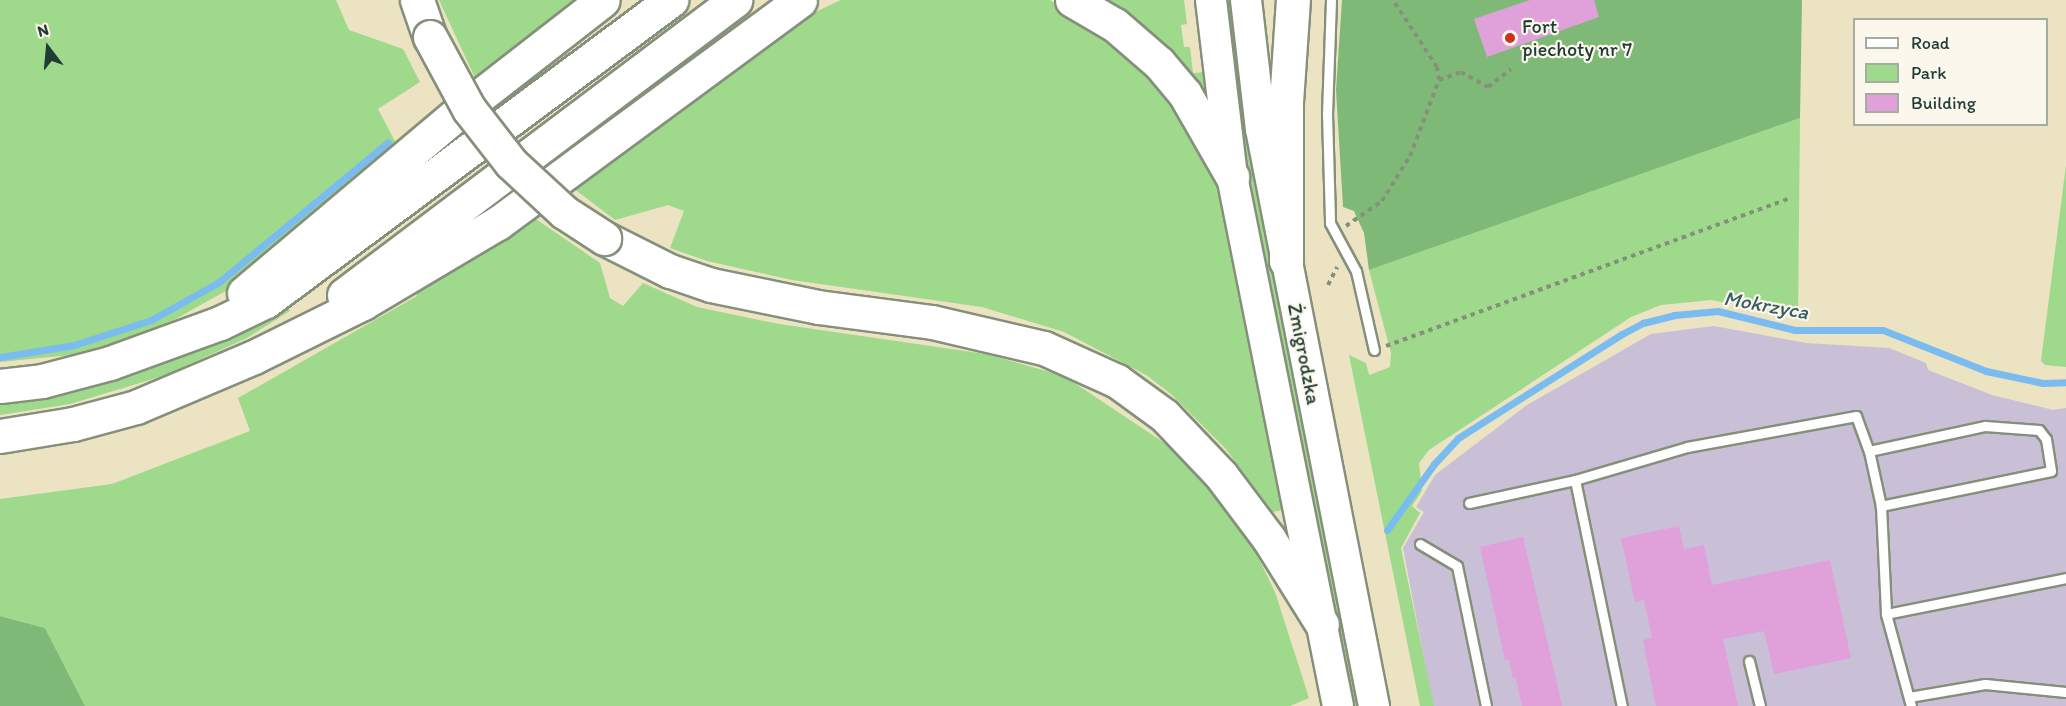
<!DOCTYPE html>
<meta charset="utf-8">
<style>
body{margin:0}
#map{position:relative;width:2066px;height:706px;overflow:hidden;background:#ebe3c2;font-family:Itim,sans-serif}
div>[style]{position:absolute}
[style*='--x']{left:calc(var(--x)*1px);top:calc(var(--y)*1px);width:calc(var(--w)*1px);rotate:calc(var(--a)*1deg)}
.industrial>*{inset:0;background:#c9bfd7}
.green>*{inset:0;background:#9fd98b}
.forest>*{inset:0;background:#7fb977}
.stream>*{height:7px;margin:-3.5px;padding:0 3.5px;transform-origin:3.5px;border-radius:3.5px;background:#7bbcf0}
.building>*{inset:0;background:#e0a1da}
.path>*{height:4px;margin-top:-2px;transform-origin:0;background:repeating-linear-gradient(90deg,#85907b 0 4.5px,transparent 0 9px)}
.roads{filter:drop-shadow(2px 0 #85907b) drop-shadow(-2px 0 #85907b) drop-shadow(0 2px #85907b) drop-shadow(0 -2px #85907b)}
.service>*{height:9px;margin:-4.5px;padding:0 4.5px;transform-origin:4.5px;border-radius:4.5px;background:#fff}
.primary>*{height:30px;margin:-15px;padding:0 15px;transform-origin:15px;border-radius:15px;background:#fff}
.motorway>*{height:33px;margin:-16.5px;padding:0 16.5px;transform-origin:16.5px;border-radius:16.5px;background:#fff}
.bridges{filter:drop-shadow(2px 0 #85907b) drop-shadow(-2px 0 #85907b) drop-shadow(0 2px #85907b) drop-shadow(0 -2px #85907b)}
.motorway-bridge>*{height:33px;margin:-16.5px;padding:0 16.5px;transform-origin:16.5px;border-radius:16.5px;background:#fff}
.dots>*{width:16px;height:16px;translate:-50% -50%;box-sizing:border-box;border:3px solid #fbf7ec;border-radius:50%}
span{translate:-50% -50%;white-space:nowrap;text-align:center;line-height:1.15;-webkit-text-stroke:4.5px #fbf7ec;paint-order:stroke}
.poi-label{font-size:20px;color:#1f3d34}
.left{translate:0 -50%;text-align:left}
.street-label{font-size:20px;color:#1f3d34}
.water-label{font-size:21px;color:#365d63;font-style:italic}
.legend{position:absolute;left:1853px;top:18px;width:195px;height:108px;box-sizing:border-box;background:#fbf7ec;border:2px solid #a3ada2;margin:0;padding:8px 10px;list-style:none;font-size:18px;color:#1f3d34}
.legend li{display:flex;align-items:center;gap:12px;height:30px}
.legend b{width:30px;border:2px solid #a3ada2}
.north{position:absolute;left:18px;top:18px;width:60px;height:60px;-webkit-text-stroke:4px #fbf7ec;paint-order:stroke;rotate:344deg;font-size:16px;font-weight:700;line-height:24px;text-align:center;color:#1f3d34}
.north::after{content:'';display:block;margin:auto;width:21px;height:27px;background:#1f3d34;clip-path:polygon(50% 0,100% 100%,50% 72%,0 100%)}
</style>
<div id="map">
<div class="industrial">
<i style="clip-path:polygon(1714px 326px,1806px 343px,1889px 348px,1926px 363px,1928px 370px,1992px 395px,2053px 410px,2066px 408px,2066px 706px,1433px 706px,1403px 548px,1424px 512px,1416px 507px,1435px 475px,1527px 405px,1651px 334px)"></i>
</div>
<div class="green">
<i style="clip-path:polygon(0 0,336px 0,349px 30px,403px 49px,420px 82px,378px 109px,398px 147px,231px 288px,172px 321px,122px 341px,81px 354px,0 362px)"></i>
<i style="clip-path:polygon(439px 0,583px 0,476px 80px)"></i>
<i style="clip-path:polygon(841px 0,1049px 0,1080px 14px,1169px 89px,1219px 179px,1287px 509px,1273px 512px,1225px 448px,1171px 394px,1146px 375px,1064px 332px,982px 307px,792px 280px,707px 261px,670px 248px,684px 211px,668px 205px,615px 220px,573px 188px,794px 22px)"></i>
<i style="clip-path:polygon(1099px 0,1184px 0,1187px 24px,1181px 25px,1184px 47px,1190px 47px,1193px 73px,1207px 72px,1219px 124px)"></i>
<i style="clip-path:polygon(1223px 0,1230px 0,1244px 110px,1362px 706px,1352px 706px,1245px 167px)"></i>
<i style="clip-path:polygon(1800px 118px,1798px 316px,1711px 300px,1661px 305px,1631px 317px,1429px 450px,1419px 463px,1422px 491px,1412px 506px,1420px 513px,1401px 548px,1434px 706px,1420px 706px,1349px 355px,1366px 363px,1369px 375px,1390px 367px,1391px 353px,1369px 270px)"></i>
<i style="clip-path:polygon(2066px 165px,2066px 367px,2045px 365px,2041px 361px)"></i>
<i style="clip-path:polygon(533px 217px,600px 263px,610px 298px,623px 306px,643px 283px,697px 307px,779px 324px,986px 354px,1064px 376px,1166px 444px,1194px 469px,1229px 515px,1252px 545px,1275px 592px,1309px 698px,1290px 706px,85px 706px,45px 628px,0 616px,0 499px,112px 484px,250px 431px,238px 398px,417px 296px,414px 289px)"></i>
<i style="clip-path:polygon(287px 304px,290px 311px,247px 338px,163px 376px,70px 404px,0 415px,0 403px,50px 397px,159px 366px)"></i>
</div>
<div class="forest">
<i style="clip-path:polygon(1342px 0,1802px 0,1800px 118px,1369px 270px,1364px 233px,1354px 211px,1343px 207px,1336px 90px)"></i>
<i style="clip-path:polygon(0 616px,45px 628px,85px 706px,0 706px)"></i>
</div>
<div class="stream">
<i style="--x:0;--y:357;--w:75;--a:-9.2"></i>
<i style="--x:74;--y:345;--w:81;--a:-18"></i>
<i style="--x:151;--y:320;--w:78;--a:-29.2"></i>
<i style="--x:219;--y:282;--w:219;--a:-39.6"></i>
<i style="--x:1387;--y:530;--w:81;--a:-54.5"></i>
<i style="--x:1434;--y:464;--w:35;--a:-47"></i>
<i style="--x:1458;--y:438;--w:194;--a:-32.4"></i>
<i style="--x:1622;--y:334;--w:24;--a:-28"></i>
<i style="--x:1643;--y:323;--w:32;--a:-14"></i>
<i style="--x:1674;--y:315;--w:44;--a:-5.2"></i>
<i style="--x:1718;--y:311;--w:79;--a:13.9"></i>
<i style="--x:1795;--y:330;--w:88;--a:0"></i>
<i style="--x:1883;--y:330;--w:111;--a:21.7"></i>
<i style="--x:1986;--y:371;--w:58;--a:11.9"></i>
<i style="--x:2043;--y:383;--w:23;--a:-2"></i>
</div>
<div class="building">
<i style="clip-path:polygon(1530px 0,1594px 0,1599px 17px,1487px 57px,1474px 19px)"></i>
<i style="clip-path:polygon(1679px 526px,1684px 549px,1704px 545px,1712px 585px,1830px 560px,1851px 658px,1774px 674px,1764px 631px,1723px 639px,1738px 706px,1656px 706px,1643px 640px,1652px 638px,1644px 600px,1635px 602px,1621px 538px)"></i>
<i style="clip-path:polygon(1523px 537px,1549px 649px,1562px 706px,1522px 706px,1516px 678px,1513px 679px,1509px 660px,1505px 660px,1480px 547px)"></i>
</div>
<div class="path">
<i style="--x:1439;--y:80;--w:23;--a:-20"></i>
<i style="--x:1461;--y:72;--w:31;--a:29"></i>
<i style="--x:1488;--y:87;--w:29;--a:-38"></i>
<i style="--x:1346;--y:226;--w:44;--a:-34.8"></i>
<i style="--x:1382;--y:201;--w:53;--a:-58.1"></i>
<i style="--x:1410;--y:156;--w:81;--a:-69.1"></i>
<i style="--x:1439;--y:80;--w:13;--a:-99"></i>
<i style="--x:1437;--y:67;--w:80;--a:-123.3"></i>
<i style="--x:1328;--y:285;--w:20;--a:-63"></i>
<i style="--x:1386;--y:346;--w:431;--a:-20.1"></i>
</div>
<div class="roads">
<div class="service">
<i style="--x:1331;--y:0;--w:113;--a:92"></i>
<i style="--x:1327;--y:113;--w:110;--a:88.4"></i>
<i style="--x:1330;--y:223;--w:55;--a:61.6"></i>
<i style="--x:1356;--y:271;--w:81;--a:77.2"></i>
<i style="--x:1869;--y:451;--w:119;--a:-12.2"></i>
<i style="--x:1985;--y:426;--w:54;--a:4.2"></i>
<i style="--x:2039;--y:430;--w:11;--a:52"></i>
<i style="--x:2046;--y:439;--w:32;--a:81"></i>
<i style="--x:2051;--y:471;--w:174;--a:168.4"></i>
<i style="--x:1575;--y:480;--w:231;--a:78.3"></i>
<i style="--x:1469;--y:503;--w:108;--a:-12.2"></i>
<i style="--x:1575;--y:480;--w:117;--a:-16.4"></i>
<i style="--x:1687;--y:447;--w:172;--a:-10.4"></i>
<i style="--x:1856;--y:416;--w:37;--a:70"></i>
<i style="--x:1869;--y:451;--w:56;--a:77.7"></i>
<i style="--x:1881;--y:506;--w:108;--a:87.3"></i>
<i style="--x:1886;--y:614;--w:95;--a:74.8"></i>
<i style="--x:1420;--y:544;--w:43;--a:30.7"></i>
<i style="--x:1457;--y:566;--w:143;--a:78.3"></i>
<i style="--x:1886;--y:614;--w:184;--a:-11.3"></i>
<i style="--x:1749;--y:661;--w:46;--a:76.3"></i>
<i style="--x:1909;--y:697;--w:77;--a:-9.7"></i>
<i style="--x:1985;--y:684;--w:81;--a:5.6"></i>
</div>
<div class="primary">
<i style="--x:1211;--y:0;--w:177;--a:83.2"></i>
<i style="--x:1232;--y:176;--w:540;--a:78.69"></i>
<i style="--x:1246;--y:0;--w:130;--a:83.4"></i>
<i style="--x:1261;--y:129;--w:588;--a:78.92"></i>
</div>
<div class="motorway">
<i style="--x:417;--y:0;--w:39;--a:71"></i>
<i style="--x:1072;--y:0;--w:50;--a:30.2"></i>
<i style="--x:1115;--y:25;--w:58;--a:40.8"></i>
<i style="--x:1159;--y:63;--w:40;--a:50"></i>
<i style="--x:1185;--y:94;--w:95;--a:60.2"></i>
<i style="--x:604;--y:238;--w:74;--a:26.6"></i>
<i style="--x:670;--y:271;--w:43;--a:18.9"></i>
<i style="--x:711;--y:285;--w:109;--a:11.6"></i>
<i style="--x:818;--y:307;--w:115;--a:7.5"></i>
<i style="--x:932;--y:322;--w:115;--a:13.1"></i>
<i style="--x:1044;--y:348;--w:80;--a:24.3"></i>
<i style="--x:1117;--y:381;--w:58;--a:35.9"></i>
<i style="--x:1164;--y:415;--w:83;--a:46.5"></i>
<i style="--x:1221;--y:475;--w:80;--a:53.1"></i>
<i style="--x:1269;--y:539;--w:100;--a:58.1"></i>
<i style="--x:1286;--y:261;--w:159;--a:-90"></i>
<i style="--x:1286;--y:102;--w:102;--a:-86.1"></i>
<i style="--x:244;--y:293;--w:281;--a:-40.1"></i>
<i style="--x:459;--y:112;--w:182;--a:-37.9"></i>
<i style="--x:344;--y:295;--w:490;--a:-37"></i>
<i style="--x:0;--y:386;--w:42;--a:-6.8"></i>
<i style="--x:42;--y:381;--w:70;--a:-14.8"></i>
<i style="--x:110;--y:363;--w:117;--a:-20"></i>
<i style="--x:220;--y:323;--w:51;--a:-25.6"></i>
<i style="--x:266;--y:301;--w:505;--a:-36.62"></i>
<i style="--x:0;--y:436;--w:74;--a:-9.3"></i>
<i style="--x:73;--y:424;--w:65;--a:-15.1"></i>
<i style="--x:136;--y:407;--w:128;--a:-23"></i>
<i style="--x:254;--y:357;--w:122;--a:-26.4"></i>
<i style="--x:363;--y:303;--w:157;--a:-30.7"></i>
<i style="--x:498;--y:223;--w:375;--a:-36.4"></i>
</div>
</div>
<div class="bridges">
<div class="motorway-bridge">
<i style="--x:430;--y:37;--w:82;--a:61.6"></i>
<i style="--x:469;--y:109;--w:68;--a:52.1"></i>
<i style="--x:511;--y:163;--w:72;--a:42.8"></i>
<i style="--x:564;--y:212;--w:48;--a:33"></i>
</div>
</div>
<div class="dots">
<i style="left:1510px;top:38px;background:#c8321e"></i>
</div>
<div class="poi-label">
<span class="left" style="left:1522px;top:38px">Fort<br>piechoty nr 7</span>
</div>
<div class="street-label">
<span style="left:1304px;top:354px;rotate:79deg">Żmigrodzka</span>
</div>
<div class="water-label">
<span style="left:1766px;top:305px;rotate:10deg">Mokrzyca</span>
</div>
<ul class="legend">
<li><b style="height:8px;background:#fff"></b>Road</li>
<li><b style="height:16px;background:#9fd98b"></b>Park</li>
<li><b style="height:16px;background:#e0a1da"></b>Building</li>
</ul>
<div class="north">N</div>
</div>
